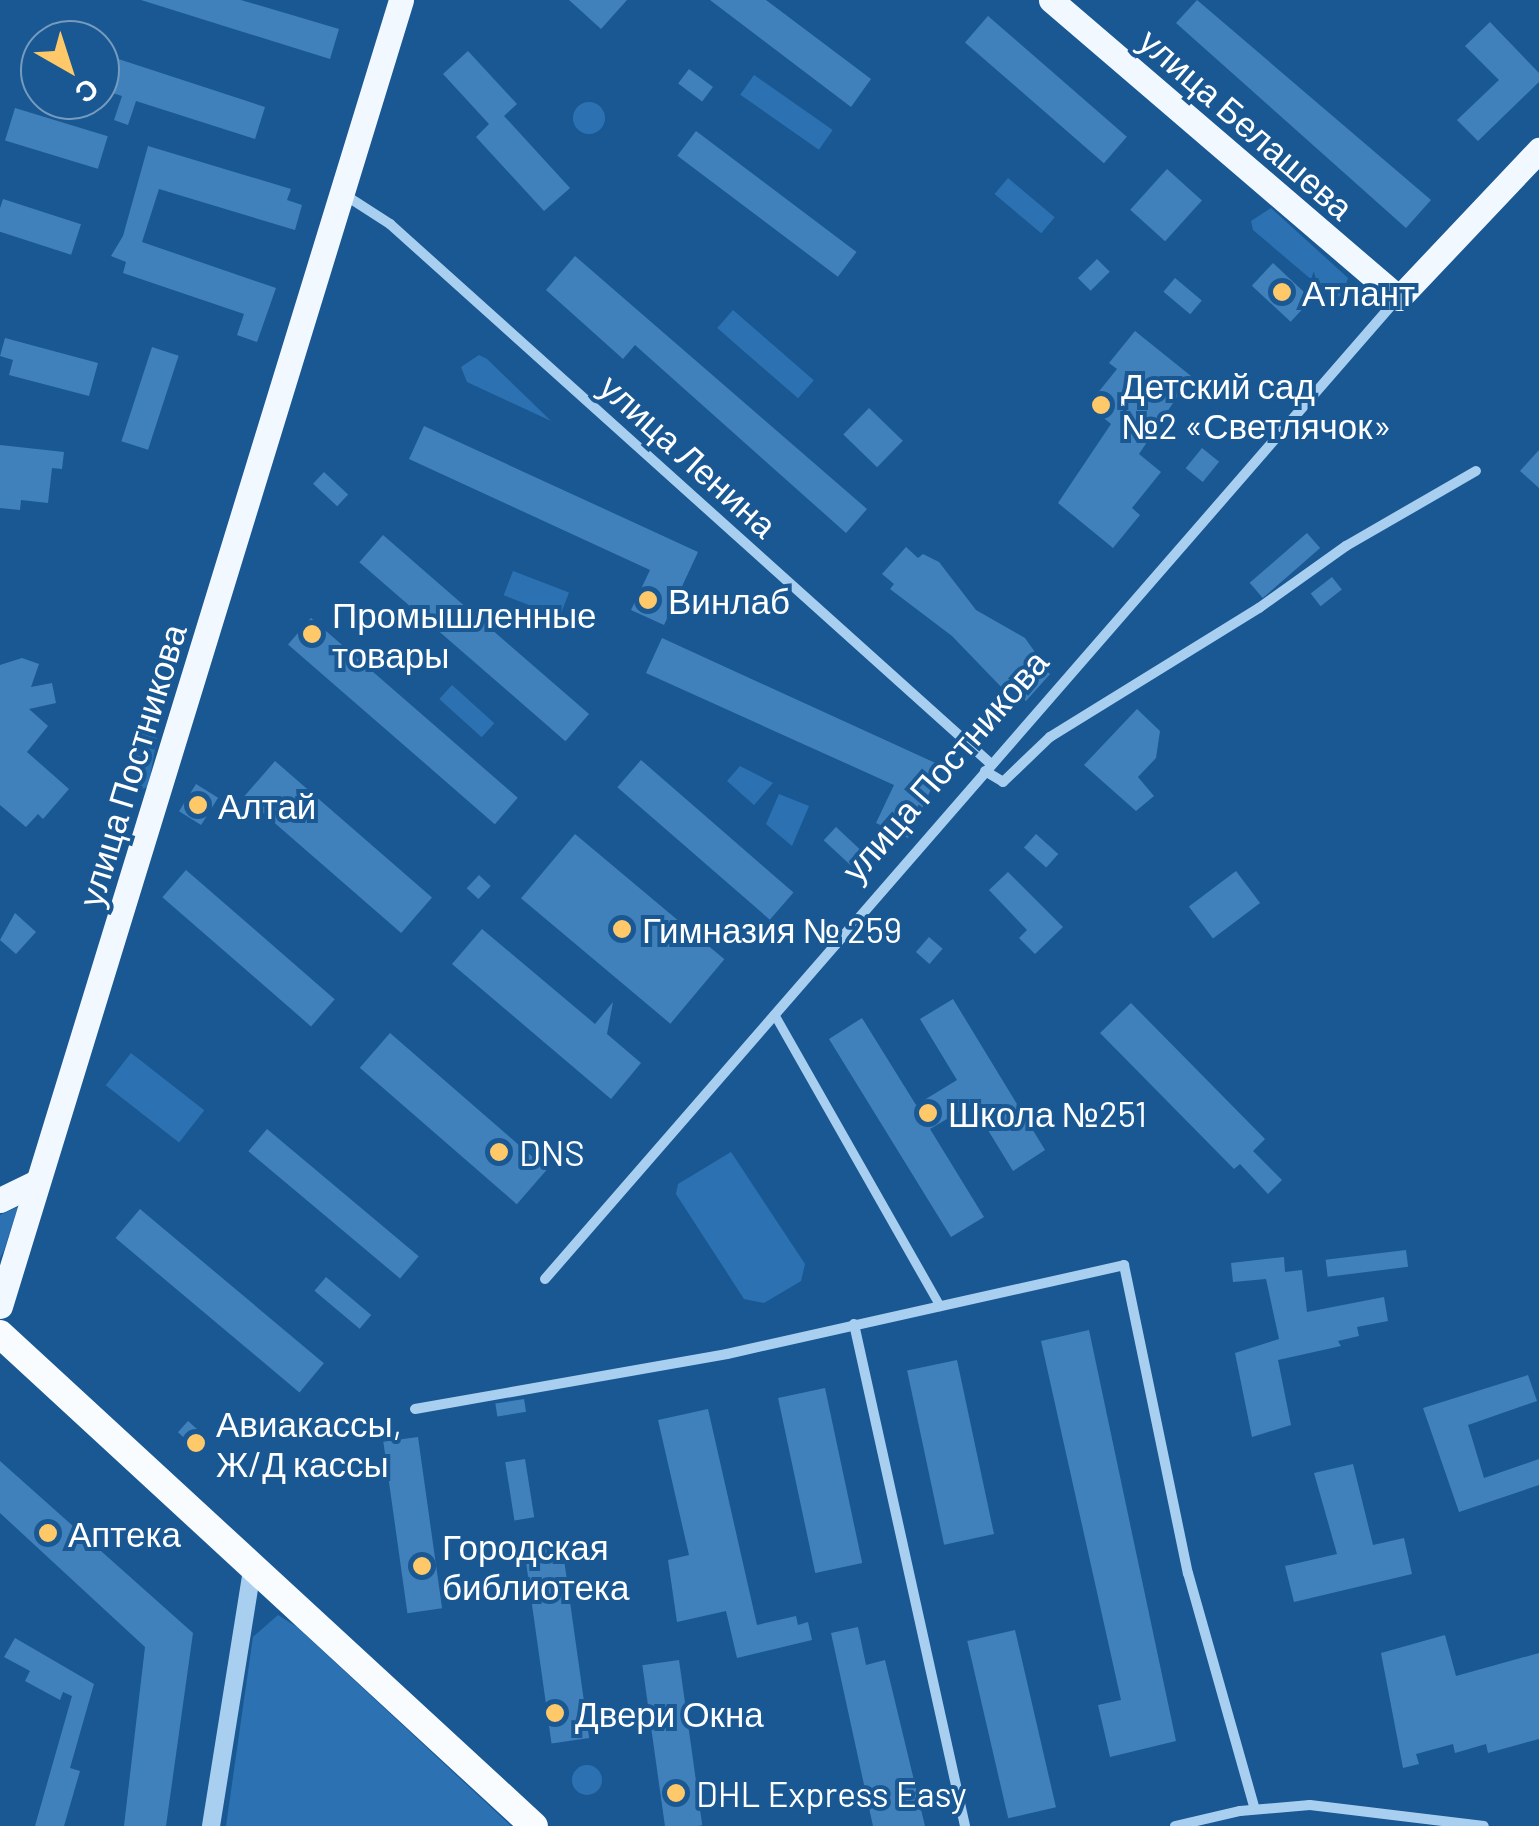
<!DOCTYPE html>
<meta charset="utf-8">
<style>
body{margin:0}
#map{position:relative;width:1539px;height:1826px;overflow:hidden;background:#195893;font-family:Barlow,sans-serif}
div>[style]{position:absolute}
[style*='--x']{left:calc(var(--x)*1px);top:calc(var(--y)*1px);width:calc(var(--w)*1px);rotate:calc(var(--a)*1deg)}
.green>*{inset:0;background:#2c72b2;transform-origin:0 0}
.round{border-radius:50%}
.building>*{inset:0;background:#4181bb;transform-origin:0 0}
.pedestrian>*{height:9px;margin:-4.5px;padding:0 4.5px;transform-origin:4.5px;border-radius:4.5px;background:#a9cff0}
.minor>*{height:10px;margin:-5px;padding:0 5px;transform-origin:5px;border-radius:5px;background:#a9cff0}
.tertiary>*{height:18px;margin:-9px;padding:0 9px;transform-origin:9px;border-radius:9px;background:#a9cff0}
.primary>*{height:25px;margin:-12.5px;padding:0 12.5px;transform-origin:12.5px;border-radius:12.5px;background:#f2f8ff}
.trunk>*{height:28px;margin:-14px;padding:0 14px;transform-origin:14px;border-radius:14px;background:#f8fcff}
.dots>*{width:28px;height:28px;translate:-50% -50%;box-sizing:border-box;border:5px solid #195893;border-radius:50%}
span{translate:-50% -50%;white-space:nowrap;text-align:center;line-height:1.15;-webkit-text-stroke:8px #195893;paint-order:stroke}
.street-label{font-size:35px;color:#fff}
.poi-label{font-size:35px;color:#fff}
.left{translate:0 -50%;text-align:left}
.north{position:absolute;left:20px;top:20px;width:100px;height:100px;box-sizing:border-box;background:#195893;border:2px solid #759bbe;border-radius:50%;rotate:141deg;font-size:28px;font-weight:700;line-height:40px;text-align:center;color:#fff}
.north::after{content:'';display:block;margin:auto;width:35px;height:45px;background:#ffc868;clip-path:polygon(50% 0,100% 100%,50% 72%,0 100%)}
</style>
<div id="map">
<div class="green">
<i style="left:754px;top:75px;width:96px;height:24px;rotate:35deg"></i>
<i class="round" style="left:573px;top:102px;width:32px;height:32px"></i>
<i style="left:1008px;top:178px;width:61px;height:21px;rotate:40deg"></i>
<i style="clip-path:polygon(1271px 208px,1348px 278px,1342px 296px,1332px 297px,1253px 230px,1251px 221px)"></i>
<i style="left:733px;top:310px;width:107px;height:24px;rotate:41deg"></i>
<i style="clip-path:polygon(479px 355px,487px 359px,551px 421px,467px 382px,461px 367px)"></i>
<i style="left:513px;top:571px;width:60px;height:26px;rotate:21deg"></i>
<i style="left:452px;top:685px;width:57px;height:19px;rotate:42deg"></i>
<i style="clip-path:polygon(163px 707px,148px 787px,142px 789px,132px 761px,142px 728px)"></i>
<i style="clip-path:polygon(740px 766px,773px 783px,754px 805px,727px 781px)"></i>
<i style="clip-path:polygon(779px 794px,809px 806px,792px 846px,766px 824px)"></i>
<i style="left:131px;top:1053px;width:93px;height:41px;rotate:38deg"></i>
<i style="clip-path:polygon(731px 1152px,805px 1264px,801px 1281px,764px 1303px,744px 1299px,676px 1194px,678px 1184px)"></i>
<i style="clip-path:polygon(18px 1207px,4px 1250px,0 1258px,0 1215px)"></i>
<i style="clip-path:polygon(278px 1615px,297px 1627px,511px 1826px,226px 1826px,253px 1637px)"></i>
<i class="round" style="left:572px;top:1765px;width:30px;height:30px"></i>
</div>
<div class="building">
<i style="clip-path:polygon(141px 0,241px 0,339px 29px,330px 59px)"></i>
<i style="clip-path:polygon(569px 0,627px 0,601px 29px)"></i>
<i style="clip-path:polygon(710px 0,766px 0,871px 79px,851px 107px)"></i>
<i style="clip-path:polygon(1197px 0,1431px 200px,1406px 228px,1176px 23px)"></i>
<i style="left:988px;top:16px;width:184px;height:35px;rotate:41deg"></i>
<i style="clip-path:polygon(1490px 22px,1539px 73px,1539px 82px,1478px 141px,1457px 120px,1499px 80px,1465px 46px)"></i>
<i style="clip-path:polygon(468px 51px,517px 104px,504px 116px,570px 188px,544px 211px,476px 137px,489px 124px,443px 74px)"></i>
<i style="clip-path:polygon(100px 53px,265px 107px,255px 139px,136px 101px,128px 125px,114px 120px,122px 96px,100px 89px)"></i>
<i style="left:689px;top:69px;width:30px;height:18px;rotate:37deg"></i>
<i style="left:15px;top:108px;width:97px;height:34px;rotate:17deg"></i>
<i style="left:696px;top:131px;width:201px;height:31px;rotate:37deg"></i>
<i style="clip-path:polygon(148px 146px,291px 189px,287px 200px,302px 205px,295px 230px,159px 189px,142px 242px,276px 288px,257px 342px,237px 335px,244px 314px,123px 273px,126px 262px,111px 256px,123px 236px)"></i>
<i style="left:1167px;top:169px;width:47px;height:55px;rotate:42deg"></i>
<i style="left:3px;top:199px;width:82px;height:32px;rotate:18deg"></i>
<i style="clip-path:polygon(575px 256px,867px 509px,846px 533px,635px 345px,623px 359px,546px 290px)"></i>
<i style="left:1097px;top:259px;width:18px;height:27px;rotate:45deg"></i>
<i style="left:1273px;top:263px;width:53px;height:31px;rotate:43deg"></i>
<i style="left:1175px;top:278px;width:35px;height:18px;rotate:40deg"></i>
<i style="clip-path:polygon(1135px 331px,1191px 376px,1139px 454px,1161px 472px,1132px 508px,1140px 515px,1113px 548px,1058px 503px,1111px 424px,1088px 405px,1117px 369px,1109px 363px)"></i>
<i style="clip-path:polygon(5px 338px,98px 363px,89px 396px,9px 375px,13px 360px,0 356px)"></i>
<i style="left:152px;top:347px;width:28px;height:99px;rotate:18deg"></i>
<i style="left:869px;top:408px;width:47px;height:37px;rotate:44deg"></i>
<i style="clip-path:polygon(424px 426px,698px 552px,664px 625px,631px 610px,650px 570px,409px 459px)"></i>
<i style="clip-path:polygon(0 445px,64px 452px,62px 469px,52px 468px,48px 503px,21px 500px,20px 510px,0 508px)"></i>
<i style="left:1202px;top:448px;width:22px;height:26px;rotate:39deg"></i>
<i style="clip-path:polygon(1539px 450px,1539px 488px,1520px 471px)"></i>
<i style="left:324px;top:472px;width:33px;height:16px;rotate:43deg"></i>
<i style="left:1307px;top:533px;width:20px;height:76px;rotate:49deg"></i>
<i style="left:383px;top:535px;width:273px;height:36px;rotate:41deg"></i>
<i style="clip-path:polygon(906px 547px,918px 558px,923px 554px,939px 562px,976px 610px,1025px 638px,1037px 655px,1033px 660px,1050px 674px,1026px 701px,1009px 686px,1005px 691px,952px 636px,890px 589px,894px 584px,882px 574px)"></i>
<i style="left:1332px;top:577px;width:16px;height:27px;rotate:52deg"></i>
<i style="left:311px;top:618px;width:274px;height:35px;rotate:41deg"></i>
<i style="clip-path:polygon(662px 638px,942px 766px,908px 838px,876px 823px,894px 785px,646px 673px)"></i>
<i style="clip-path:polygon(22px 658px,39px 664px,31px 687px,52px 683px,56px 703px,29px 709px,48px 726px,27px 752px,69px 789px,43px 819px,38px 814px,26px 827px,0 805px,0 665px)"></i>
<i style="clip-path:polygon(1137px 709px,1160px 731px,1156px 758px,1138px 777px,1154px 796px,1136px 811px,1084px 765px)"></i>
<i style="left:641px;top:760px;width:202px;height:36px;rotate:41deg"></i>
<i style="left:275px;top:761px;width:208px;height:47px;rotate:41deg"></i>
<i style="left:196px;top:784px;width:26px;height:32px;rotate:32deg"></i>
<i style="left:836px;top:827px;width:49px;height:18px;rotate:43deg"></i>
<i style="left:575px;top:834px;width:195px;height:84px;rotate:40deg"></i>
<i style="left:1036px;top:834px;width:30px;height:18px;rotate:42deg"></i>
<i style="left:186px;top:870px;width:197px;height:36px;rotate:41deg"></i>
<i style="left:1236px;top:871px;width:40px;height:59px;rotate:53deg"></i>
<i style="clip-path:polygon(1008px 872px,1063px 927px,1035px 954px,1019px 938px,1027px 930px,989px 890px)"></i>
<i style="left:479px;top:875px;width:16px;height:18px;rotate:43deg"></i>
<i style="clip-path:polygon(15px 913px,36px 932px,16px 954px,0 940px)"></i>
<i style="clip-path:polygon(482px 929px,595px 1024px,613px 1002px,607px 1034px,641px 1063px,611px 1099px,452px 964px)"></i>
<i style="left:929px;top:937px;width:18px;height:20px;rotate:41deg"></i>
<i style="clip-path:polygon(953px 999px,1045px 1150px,1013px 1171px,972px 1104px,930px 1129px,984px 1217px,951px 1237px,829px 1039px,862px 1018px,916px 1105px,957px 1080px,920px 1019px)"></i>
<i style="clip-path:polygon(1131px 1003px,1265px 1139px,1253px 1151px,1282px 1180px,1268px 1194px,1240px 1164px,1234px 1169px,1100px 1033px)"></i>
<i style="left:390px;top:1033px;width:208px;height:46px;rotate:41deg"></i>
<i style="left:267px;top:1129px;width:198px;height:29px;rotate:40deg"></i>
<i style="left:140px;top:1209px;width:240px;height:38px;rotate:40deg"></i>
<i style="left:1406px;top:1250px;width:17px;height:81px;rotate:83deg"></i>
<i style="clip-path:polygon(1284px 1257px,1285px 1272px,1302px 1270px,1307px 1312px,1384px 1297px,1388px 1321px,1357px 1327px,1359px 1336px,1338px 1341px,1341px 1346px,1278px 1360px,1291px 1425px,1252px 1437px,1235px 1353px,1279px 1339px,1266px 1279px,1233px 1282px,1231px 1263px)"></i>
<i style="left:326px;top:1277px;width:59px;height:18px;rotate:40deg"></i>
<i style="clip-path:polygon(1089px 1330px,1176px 1741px,1110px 1757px,1098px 1705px,1121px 1700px,1041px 1341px)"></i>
<i style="left:957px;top:1360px;width:178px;height:51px;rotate:78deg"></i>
<i style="clip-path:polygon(1528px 1375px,1537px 1401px,1468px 1425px,1484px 1478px,1539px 1459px,1539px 1485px,1459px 1512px,1423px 1408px)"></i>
<i style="left:825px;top:1388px;width:179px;height:48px;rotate:78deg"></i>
<i style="left:524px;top:1399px;width:13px;height:29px;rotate:81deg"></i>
<i style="clip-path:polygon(708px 1409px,757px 1625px,796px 1616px,798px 1625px,808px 1622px,812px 1640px,737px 1658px,726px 1611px,677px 1622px,668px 1560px,689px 1555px,658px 1420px)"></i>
<i style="left:188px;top:1421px;width:27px;height:15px;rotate:42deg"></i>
<i style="left:418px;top:1437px;width:173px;height:35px;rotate:82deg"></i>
<i style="left:525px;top:1459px;width:59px;height:20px;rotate:81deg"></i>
<i style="clip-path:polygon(0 1461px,193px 1633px,166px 1826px,124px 1826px,145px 1647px,0 1513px)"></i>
<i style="clip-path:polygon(1353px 1464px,1373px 1545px,1404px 1538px,1412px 1574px,1294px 1602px,1285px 1566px,1337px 1554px,1314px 1473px)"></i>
<i style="left:562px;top:1545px;width:195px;height:38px;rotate:82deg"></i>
<i style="clip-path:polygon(858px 1627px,866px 1665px,885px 1660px,925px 1826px,873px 1826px,831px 1633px)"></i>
<i style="left:1015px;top:1630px;width:182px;height:49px;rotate:77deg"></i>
<i style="clip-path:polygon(1445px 1635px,1456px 1676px,1539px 1653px,1539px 1739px,1488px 1753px,1486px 1744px,1455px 1753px,1453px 1744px,1416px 1754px,1419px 1764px,1403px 1768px,1381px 1653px)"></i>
<i style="clip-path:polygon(15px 1638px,94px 1684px,70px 1768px,80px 1771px,64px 1826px,35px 1826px,72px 1696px,63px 1692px,60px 1700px,25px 1681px,30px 1671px,4px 1657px)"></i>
<i style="left:679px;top:1660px;width:167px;height:37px;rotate:82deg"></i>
</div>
<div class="pedestrian">
<i style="--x:774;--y:1014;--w:336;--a:60.4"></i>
</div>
<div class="minor">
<i style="--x:345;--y:195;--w:54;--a:32.8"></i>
<i style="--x:390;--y:224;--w:808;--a:41.94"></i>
<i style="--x:985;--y:771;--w:21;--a:31"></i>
<i style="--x:1003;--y:782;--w:65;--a:-43.8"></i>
<i style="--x:1050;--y:737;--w:246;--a:-31.7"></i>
<i style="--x:1259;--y:608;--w:107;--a:-35.5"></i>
<i style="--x:1346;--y:546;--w:150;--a:-30"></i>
<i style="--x:545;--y:1279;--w:1299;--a:-49"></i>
<i style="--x:854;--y:1324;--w:514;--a:77.53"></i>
<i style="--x:415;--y:1409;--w:317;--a:-10"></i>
<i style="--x:727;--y:1354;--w:407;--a:-12.6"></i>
<i style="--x:1124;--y:1265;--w:315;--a:78.3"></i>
<i style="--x:1188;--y:1573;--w:245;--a:74.2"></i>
<i style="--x:1175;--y:1826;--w:67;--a:-13"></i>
<i style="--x:1240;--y:1811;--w:70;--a:-4.9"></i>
<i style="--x:1310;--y:1805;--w:175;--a:6.9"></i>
</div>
<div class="tertiary">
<i style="--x:211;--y:1826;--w:265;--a:-80.9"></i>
</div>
<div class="primary">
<i style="--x:1051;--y:0;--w:458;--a:40.6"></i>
<i style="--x:1399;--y:298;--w:204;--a:-46.6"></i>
<i style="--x:0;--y:1200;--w:41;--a:-25.9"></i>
<i style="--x:0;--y:1306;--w:1366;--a:-72.93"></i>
</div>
<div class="trunk">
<i style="--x:0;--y:1334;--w:726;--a:42.66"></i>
</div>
<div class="dots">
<i style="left:1282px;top:292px;background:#ffc868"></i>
<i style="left:1101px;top:405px;background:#ffc868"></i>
<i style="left:648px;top:600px;background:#ffc868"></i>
<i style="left:312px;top:634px;background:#ffc868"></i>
<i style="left:198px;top:805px;background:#ffc868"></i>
<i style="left:622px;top:929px;background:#ffc868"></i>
<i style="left:928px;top:1113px;background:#ffc868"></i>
<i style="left:499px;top:1152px;background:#ffc868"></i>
<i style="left:196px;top:1443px;background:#ffc868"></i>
<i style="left:48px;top:1533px;background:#ffc868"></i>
<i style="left:422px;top:1566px;background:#ffc868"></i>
<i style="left:555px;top:1713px;background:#ffc868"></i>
<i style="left:676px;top:1793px;background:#ffc868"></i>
</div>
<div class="street-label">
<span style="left:1247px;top:123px;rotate:41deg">улица Белашева</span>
<span style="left:689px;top:455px;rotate:42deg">улица Ленина</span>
<span style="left:131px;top:765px;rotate:-73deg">улица Постникова</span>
<span style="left:944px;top:765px;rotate:-49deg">улица Постникова</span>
</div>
<div class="poi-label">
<span class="left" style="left:1302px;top:292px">Атлант</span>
<span class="left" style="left:1121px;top:405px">Детский сад<br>№2 «Светлячок»</span>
<span class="left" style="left:668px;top:600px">Винлаб</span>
<span class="left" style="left:332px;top:634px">Промышленные<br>товары</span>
<span class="left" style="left:218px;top:805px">Алтай</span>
<span class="left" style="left:642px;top:929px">Гимназия № 259</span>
<span class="left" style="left:948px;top:1113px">Школа №251</span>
<span class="left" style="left:519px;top:1152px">DNS</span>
<span class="left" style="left:216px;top:1443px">Авиакассы,<br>Ж/Д кассы</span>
<span class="left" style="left:68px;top:1533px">Аптека</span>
<span class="left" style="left:442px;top:1566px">Городская<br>библиотека</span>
<span class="left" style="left:575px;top:1713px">Двери Окна</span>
<span class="left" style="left:696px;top:1793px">DHL Express Easy</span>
</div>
<div class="north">С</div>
</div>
